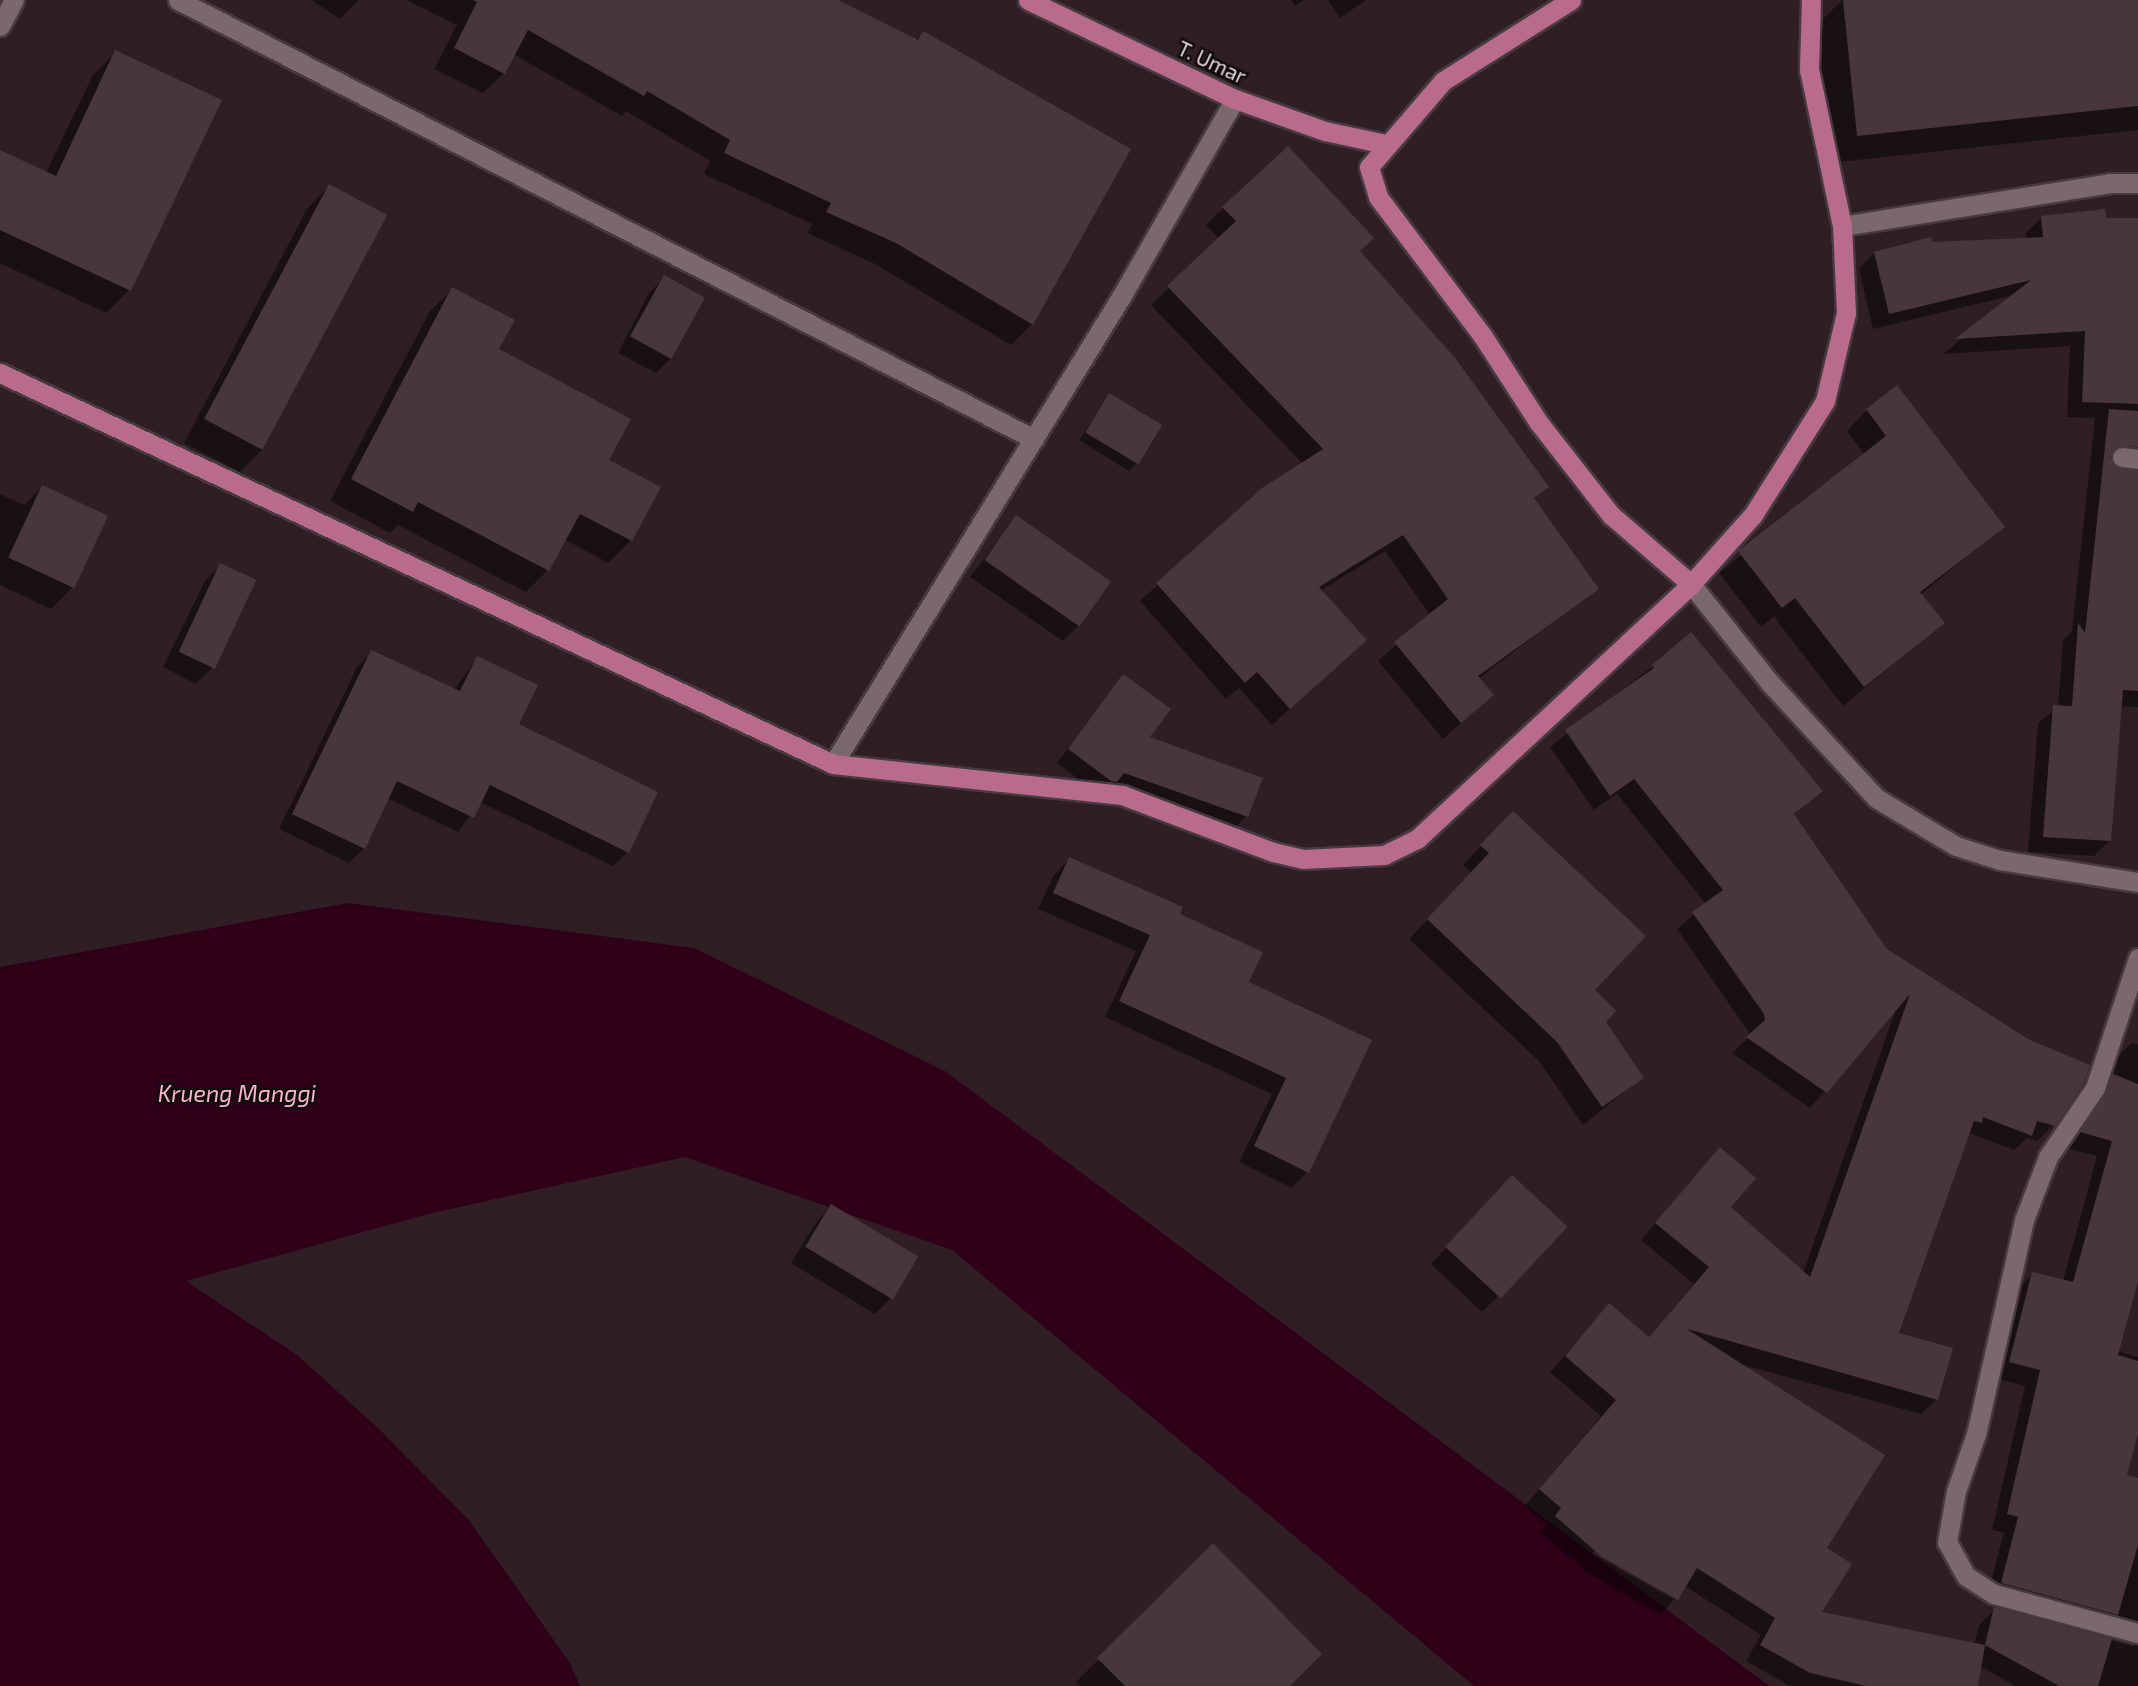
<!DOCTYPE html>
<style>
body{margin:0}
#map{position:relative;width:2138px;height:1686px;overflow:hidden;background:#2f1f25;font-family:"Exo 2",sans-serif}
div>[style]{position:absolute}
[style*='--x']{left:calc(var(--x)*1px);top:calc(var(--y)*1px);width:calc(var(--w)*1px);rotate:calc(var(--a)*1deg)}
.water>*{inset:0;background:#300018}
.shadow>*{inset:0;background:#0007}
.building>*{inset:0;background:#48363d;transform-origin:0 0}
.roads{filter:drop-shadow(2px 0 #473a3f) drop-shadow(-2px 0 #473a3f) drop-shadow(0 2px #473a3f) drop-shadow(0 -2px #473a3f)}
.minor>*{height:19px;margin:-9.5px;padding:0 9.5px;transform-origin:9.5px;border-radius:9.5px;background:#7b676e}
.primary>*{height:19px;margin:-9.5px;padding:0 9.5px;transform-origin:9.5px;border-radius:9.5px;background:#b96b8c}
span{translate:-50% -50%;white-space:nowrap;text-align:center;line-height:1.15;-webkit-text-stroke:5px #120b0e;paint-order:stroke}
.street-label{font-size:21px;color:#e3d7db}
.water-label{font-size:23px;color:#f8b4ce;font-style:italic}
</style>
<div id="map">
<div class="water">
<i style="clip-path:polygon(348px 903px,694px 948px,945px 1071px,1769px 1686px,1474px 1686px,952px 1250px,685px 1157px,428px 1214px,186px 1281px,297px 1355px,378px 1428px,468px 1519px,570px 1663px,580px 1686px,0 1686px,0 967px)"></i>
</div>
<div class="shadow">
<i style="clip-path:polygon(311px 0,359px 0,340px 19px)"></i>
<i style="clip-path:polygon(406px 0,834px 0,915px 41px,923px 33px,1032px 324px,1011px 345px,875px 264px,807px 233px,812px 224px,704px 174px,710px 161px,626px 111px,622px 116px,513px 54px,504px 73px,483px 93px,434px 69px,457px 25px)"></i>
<i style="clip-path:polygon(1291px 0,1304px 0,1295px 6px)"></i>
<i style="clip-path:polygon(1328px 0,1366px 0,1340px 18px)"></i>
<i style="clip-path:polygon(1842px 0,2138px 0,2138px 130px,1829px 163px,1815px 27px)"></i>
<i style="clip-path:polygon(116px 52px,129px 290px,106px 313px,0 263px,0 151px,46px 173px,93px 75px)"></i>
<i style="clip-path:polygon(329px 186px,263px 449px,240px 472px,184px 443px,307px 209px)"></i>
<i style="clip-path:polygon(1223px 208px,1358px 251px,1546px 486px,1533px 500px,1596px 589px,1478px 679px,1492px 695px,1443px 739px,1378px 661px,1430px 615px,1385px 551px,1320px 591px,1347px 657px,1272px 725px,1239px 688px,1226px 699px,1140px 601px,1263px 489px,1303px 464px,1151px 305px,1219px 239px,1206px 225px)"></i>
<i style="clip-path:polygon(evenodd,2042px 217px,2138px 219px,2138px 707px,2120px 706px,2110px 840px,2094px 856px,2028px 852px,2038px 723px,2058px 707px,2063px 641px,2072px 631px,2095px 418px,2067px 417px,2070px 346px,1943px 354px,2014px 295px,1873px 329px,1859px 269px,1874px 253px,1931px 244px,2027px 240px,2026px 233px,2042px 217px,2110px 460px,2124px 462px,2137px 473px,2114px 469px,2110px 460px)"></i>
<i style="clip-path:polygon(665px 277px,671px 358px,656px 373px,618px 353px,649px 293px)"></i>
<i style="clip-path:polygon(453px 289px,497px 350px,606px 461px,658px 488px,631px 540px,608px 563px,564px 539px,548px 570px,526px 592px,398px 525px,390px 533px,330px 501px,430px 311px)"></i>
<i style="clip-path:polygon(1110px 395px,1136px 464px,1129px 471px,1079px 440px)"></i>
<i style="clip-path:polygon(1867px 410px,2003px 527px,1920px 595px,1942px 623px,1843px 706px,1774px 617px,1761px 627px,1719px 573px,1865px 455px,1847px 431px)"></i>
<i style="clip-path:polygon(42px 487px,106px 517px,72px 588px,51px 609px,0 585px,0 494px,24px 505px)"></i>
<i style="clip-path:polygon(1016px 517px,1078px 626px,1063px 641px,970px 577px)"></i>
<i style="clip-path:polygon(221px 565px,212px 668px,196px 684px,163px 667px,205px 581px)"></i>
<i style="clip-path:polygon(372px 652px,454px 690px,477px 658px,517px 725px,628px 852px,613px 866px,480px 802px,458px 832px,387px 798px,364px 848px,349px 863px,279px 829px,357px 667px)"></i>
<i style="clip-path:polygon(evenodd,1653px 666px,1820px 791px,1793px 816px,1886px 951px,2053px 1125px,2037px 1141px,2027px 1138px,2014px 1150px,1969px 1133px,1897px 1334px,1937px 1399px,1921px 1414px,1740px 1364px,1824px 1548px,1820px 1613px,1974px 1645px,1979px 1625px,1995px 1609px,2135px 1647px,2126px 1637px,1986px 1599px,2004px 1533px,1992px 1530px,2025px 1386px,1994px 1378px,2017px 1289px,2033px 1274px,2063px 1281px,2097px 1156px,2066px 1148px,2097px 1092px,2111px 1078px,2116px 1058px,2132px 1043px,2138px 1044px,2138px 1274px,2117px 1351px,2138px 1357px,2138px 1427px,2125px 1476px,2138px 1480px,2138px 1686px,2015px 1686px,1980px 1666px,1976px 1686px,1790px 1686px,1746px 1661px,1761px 1635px,1685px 1586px,1661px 1615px,1586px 1572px,1540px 1532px,1547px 1525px,1525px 1506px,1601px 1416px,1550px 1372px,1609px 1305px,1648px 1338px,1694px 1284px,1641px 1240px,1705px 1165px,1728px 1207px,1803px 1273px,1896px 1009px,1810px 1108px,1732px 1053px,1750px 1036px,1748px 1031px,1677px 929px,1706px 904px,1617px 794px,1594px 810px,1550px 747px,1653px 666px,1595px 1551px,1675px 1596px,1675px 1600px,1593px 1554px,1595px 1551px)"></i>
<i style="clip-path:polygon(1124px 676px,1148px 738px,1247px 816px,1234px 829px,1098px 794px,1057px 763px)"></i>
<i style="clip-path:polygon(1494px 832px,1592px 990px,1603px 1022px,1642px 1078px,1583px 1125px,1539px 1061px,1409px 939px,1472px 873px,1463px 865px)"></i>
<i style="clip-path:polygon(1069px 859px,1178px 915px,1247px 983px,1370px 1041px,1307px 1172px,1292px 1188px,1239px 1162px,1272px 1094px,1105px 1017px,1136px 951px,1038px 909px,1054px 875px)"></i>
<i style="clip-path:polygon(1497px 1193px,1498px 1296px,1482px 1312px,1431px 1264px)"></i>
<i style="clip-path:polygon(831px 1207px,890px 1299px,875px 1314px,791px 1263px,816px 1222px)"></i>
<i style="clip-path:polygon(1213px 1546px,1288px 1686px,1080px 1686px,1076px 1682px)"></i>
</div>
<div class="building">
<i style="clip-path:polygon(474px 0,838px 0,918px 40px,923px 31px,1131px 149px,1033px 325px,896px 243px,826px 212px,831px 203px,724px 153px,730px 140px,647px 91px,644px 96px,528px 30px,505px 74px,454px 48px,477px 2px)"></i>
<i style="clip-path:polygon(1843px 0,2138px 0,2138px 106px,1857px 136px)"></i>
<i style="clip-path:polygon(115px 50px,222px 100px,131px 291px,0 230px,0 150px,56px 176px)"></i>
<i style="clip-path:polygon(1288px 146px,1374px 238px,1360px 251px,1455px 358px,1549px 487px,1534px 498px,1599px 589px,1478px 676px,1494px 695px,1461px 723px,1394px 642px,1448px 599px,1403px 535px,1319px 587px,1367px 640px,1290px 709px,1257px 672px,1245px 683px,1156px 583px,1262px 488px,1323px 449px,1167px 286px,1236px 221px,1222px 207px)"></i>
<i style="left:329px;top:184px;width:66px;height:266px;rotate:28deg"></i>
<i style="clip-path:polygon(2105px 209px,2106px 218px,2138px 218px,2138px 404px,2082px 402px,2085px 331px,1955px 339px,2031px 280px,1889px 314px,1874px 252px,1931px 237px,1932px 242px,2043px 237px,2041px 216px)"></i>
<i style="left:664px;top:275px;width:47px;height:70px;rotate:29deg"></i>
<i style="clip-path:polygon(452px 287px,515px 320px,499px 349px,631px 419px,609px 460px,661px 487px,632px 541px,580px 514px,549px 571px,418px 502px,413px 512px,351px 479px)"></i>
<i style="clip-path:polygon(1897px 385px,2005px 527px,1920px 592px,1945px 623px,1864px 687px,1795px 598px,1782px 608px,1738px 551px,1886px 436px,1866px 409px)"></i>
<i style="left:1109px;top:393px;width:62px;height:46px;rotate:31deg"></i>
<i style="clip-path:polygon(2109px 409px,2138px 411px,2138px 447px,2118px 446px,2110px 456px,2115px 467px,2138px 471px,2138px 691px,2123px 690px,2111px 841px,2043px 837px,2053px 705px,2072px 706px,2078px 623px,2085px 633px)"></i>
<i style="left:42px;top:485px;width:73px;height:80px;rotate:25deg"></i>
<i style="left:1016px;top:515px;width:116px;height:55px;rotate:35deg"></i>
<i style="left:220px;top:563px;width:40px;height:98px;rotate:25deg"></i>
<i style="clip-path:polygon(1691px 632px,1823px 791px,1794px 814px,1887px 949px,2028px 1039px,2090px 1065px,2084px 1083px,2055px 1126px,2037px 1121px,2032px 1136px,1983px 1117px,1982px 1123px,1974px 1121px,1899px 1333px,1953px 1348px,1938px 1400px,1687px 1329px,1885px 1455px,1827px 1548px,1852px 1564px,1822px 1612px,1985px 1645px,1994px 1607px,2112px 1639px,2098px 1686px,2059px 1686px,1985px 1645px,1978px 1686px,1866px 1686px,1810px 1673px,1760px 1645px,1775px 1618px,1697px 1568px,1678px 1600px,1602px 1557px,1555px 1516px,1561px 1508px,1539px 1489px,1616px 1400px,1565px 1356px,1609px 1303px,1649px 1337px,1709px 1267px,1655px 1223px,1720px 1147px,1756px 1178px,1731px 1207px,1810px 1277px,1910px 994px,1827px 1093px,1746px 1037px,1765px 1020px,1764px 1014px,1692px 912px,1723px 890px,1634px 779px,1610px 796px,1565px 730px,1654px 668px,1652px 665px)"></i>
<i style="clip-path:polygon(371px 650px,460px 691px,477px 656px,538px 685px,519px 724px,658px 792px,629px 853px,490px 785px,474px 818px,397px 781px,365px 849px,292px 814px)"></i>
<i style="clip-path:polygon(1123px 674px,1171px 709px,1150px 737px,1263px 778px,1248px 817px,1124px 773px,1117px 782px,1111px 781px,1068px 749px)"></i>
<i style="clip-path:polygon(1513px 811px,1646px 936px,1595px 990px,1616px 1011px,1606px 1022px,1644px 1078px,1602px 1107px,1557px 1042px,1427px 919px,1489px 853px,1480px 845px)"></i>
<i style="clip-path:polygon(1069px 857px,1183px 907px,1180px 914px,1263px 952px,1249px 982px,1372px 1040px,1309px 1173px,1254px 1146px,1286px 1078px,1119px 1001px,1150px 935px,1053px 893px)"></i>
<i style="clip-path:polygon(2113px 1074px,2138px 1084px,2138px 1281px,2118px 1355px,2138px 1361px,2138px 1434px,2127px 1475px,2138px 1478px,2138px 1545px,2118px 1615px,2001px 1583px,2018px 1517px,2007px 1514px,2040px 1370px,2009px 1362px,2032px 1272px,2073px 1282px,2112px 1141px,2080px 1132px,2105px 1095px)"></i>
<i style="left:1512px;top:1175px;width:76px;height:98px;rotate:43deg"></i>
<i style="left:831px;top:1204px;width:102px;height:50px;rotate:31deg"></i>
<i style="clip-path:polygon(1213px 1543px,1322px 1654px,1290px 1686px,1125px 1686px,1097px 1658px)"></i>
</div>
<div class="roads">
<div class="minor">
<i style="--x:178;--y:0;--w:962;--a:27.15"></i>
<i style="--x:0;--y:26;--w:30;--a:-62"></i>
<i style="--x:1842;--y:226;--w:270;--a:-9.1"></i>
<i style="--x:2109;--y:183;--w:29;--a:0"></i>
<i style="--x:2122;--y:457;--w:16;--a:7"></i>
<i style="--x:1691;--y:584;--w:127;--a:51.4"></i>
<i style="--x:1770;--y:683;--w:156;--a:47.3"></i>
<i style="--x:1876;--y:798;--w:93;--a:31"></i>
<i style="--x:1956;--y:846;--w:46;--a:17.7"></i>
<i style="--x:2000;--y:860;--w:140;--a:9.1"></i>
<i style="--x:833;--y:764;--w:549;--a:-58.34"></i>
<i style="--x:1121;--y:297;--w:228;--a:-60.1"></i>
<i style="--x:2138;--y:958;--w:137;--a:108.3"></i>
<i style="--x:2095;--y:1088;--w:83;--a:124.3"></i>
<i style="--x:2048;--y:1157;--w:67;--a:110.9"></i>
<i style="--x:2024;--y:1220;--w:219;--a:102.6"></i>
<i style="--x:1976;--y:1434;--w:60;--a:109.3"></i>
<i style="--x:1956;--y:1491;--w:52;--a:100"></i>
<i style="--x:1947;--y:1542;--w:39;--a:61"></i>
<i style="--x:1966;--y:1576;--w:33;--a:33"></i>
<i style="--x:1994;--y:1594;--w:149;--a:15.2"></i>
</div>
<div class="primary">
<i style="--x:1028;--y:0;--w:229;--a:25.6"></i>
<i style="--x:1235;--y:99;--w:96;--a:19.6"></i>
<i style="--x:1325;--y:131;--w:61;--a:12.2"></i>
<i style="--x:1571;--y:0;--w:151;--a:147.7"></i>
<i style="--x:1443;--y:81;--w:113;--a:130.7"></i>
<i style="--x:1369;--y:167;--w:31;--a:73"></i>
<i style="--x:1378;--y:197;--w:173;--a:53"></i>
<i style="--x:1482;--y:335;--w:105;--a:57.1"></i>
<i style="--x:1539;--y:423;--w:117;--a:52"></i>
<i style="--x:1611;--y:515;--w:106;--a:40.8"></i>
<i style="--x:0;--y:373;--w:920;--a:25.14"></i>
<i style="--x:833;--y:764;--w:291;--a:6.1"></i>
<i style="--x:1122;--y:795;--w:161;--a:20.7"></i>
<i style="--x:1273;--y:852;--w:31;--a:13"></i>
<i style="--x:1303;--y:859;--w:81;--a:-2.8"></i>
<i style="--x:1384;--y:855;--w:37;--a:-26"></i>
<i style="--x:1417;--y:839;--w:374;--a:-42.9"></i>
<i style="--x:1691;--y:584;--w:93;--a:-48.1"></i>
<i style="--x:1753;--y:515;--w:135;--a:-57.7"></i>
<i style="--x:1825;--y:401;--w:90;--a:-76.6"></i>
<i style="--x:1846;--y:313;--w:87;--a:-92.6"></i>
<i style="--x:1842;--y:226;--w:159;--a:-101.9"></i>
<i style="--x:1809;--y:70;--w:70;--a:-88.4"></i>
</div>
</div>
<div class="street-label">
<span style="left:1212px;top:62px;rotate:25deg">T. Umar</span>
</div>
<div class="water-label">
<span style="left:237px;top:1093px">Krueng Manggi</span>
</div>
</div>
